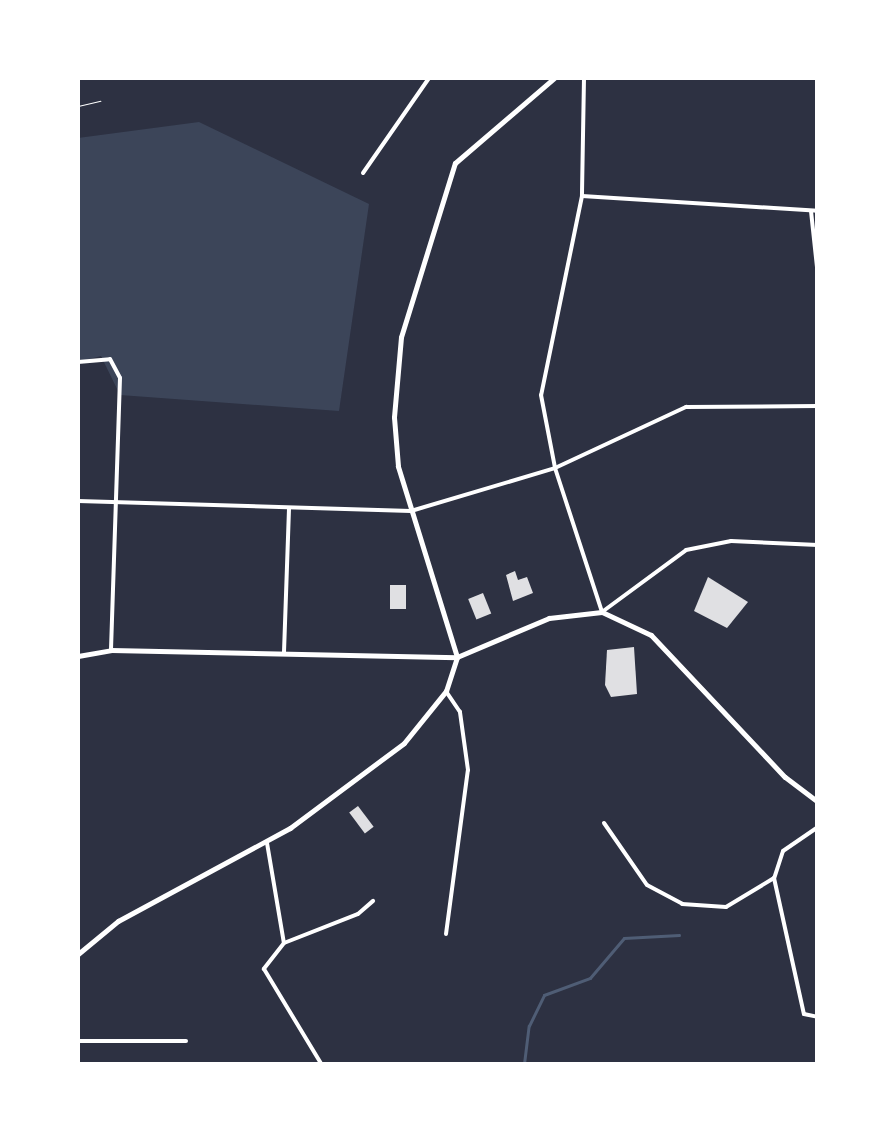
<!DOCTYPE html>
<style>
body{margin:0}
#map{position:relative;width:895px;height:1142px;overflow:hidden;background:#2d3142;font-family:Barlow,sans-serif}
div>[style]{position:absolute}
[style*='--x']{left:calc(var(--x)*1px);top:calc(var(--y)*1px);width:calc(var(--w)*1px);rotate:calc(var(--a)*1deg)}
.green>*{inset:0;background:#3c4559}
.stream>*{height:2.5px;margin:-1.25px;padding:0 1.25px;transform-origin:1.25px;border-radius:1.25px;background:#4f5d75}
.building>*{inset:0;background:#e0e0e3;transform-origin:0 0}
.service>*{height:1px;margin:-0.5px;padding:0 0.5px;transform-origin:0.5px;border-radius:0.5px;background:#fff}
.minor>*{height:4px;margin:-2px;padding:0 2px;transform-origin:2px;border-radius:2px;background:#fff}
.tertiary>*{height:4px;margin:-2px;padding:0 2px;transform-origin:2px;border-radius:2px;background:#fff}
.secondary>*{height:5px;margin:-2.5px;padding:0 2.5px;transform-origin:2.5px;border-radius:2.5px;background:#fff}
.primary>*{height:5px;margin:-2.5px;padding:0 2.5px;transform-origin:2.5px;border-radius:2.5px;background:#fff}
span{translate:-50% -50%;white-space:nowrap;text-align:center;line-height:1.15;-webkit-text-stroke:9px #fff;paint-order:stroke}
.frame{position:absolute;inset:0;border:80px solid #fff;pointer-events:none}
</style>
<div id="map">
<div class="green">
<i style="clip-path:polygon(199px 122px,369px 204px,339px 411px,120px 395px,101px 356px,78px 362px,78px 138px)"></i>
</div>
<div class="stream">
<i style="--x:524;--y:1064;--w:38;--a:-83"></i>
<i style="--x:529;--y:1026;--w:34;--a:-64"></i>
<i style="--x:544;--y:995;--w:49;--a:-20.3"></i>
<i style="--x:590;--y:978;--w:52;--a:-49.6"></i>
<i style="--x:624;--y:938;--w:55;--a:-3.1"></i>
</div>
<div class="building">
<i style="clip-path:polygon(515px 571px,518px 580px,527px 577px,533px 593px,513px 601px,506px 575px)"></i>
<i style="clip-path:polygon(708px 577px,748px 602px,727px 628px,694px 611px)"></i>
<i style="left:390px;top:585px;width:16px;height:24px"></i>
<i style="left:483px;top:593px;width:22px;height:16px;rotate:68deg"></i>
<i style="clip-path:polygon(634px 647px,637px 694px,611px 697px,605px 685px,607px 650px)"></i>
<i style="left:358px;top:806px;width:26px;height:11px;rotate:53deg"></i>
</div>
<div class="service">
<i style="--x:78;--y:106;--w:23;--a:-13"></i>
</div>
<div class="minor">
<i style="--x:584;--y:78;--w:118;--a:91"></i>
<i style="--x:582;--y:196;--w:203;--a:101.6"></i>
<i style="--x:541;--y:395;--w:74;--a:79.1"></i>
<i style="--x:555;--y:468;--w:151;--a:71.9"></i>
<i style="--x:363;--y:173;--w:116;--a:-55.2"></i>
<i style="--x:582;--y:196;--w:236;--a:3.6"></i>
<i style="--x:811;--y:211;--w:65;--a:83.9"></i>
<i style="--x:78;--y:362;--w:32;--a:-5"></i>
<i style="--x:110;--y:359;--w:21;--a:62"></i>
<i style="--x:120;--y:378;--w:272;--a:91.9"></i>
<i style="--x:78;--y:501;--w:333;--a:1.7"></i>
<i style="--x:411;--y:511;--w:150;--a:-16.6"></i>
<i style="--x:555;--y:468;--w:145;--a:-25"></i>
<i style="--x:686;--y:407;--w:132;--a:-0.4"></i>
<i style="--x:284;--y:652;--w:144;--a:-88"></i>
<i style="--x:604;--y:823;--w:75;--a:55.3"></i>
<i style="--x:647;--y:885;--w:40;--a:28"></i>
<i style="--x:682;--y:904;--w:44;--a:3.9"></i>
<i style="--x:726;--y:907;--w:56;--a:-31.1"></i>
<i style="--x:818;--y:827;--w:42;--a:145.6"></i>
<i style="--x:783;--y:851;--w:28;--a:108"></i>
<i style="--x:774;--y:878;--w:139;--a:77.6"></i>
<i style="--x:804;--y:1014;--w:14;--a:12"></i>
<i style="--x:267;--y:843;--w:101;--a:80.4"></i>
<i style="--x:284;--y:943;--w:33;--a:128"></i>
<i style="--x:264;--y:969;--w:109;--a:58.9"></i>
<i style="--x:446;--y:934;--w:165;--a:-82.4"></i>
<i style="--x:468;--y:770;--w:59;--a:-97.9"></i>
<i style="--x:460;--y:712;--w:25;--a:-124"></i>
<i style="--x:284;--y:943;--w:79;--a:-21.4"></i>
<i style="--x:358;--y:914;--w:20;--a:-41"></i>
<i style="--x:78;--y:1041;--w:108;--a:0"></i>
</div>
<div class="tertiary">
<i style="--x:602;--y:612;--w:104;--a:-36.4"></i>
<i style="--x:686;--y:550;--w:46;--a:-11.3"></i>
<i style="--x:731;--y:541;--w:87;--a:2.6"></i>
</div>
<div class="secondary">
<i style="--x:78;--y:656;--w:34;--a:-10"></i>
<i style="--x:111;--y:650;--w:346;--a:1.2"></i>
<i style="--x:457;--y:657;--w:100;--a:-23"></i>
<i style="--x:549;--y:618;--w:53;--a:-6.5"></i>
<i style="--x:602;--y:612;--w:54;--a:25.1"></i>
<i style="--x:651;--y:635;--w:195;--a:46.7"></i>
<i style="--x:785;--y:777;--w:41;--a:37.1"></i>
</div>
<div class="primary">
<i style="--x:78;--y:954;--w:52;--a:-39.5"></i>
<i style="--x:118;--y:921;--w:196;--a:-28.4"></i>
<i style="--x:290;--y:828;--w:142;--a:-36.7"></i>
<i style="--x:404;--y:743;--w:67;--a:-51.1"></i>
<i style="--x:446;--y:691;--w:36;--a:-72"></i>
<i style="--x:457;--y:657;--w:200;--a:-107.2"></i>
<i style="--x:398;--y:466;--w:49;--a:-94.7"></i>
<i style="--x:394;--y:417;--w:80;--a:-85"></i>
<i style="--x:401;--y:337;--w:182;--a:-72.8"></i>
<i style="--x:455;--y:163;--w:130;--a:-40.6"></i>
</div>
<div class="frame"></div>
</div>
